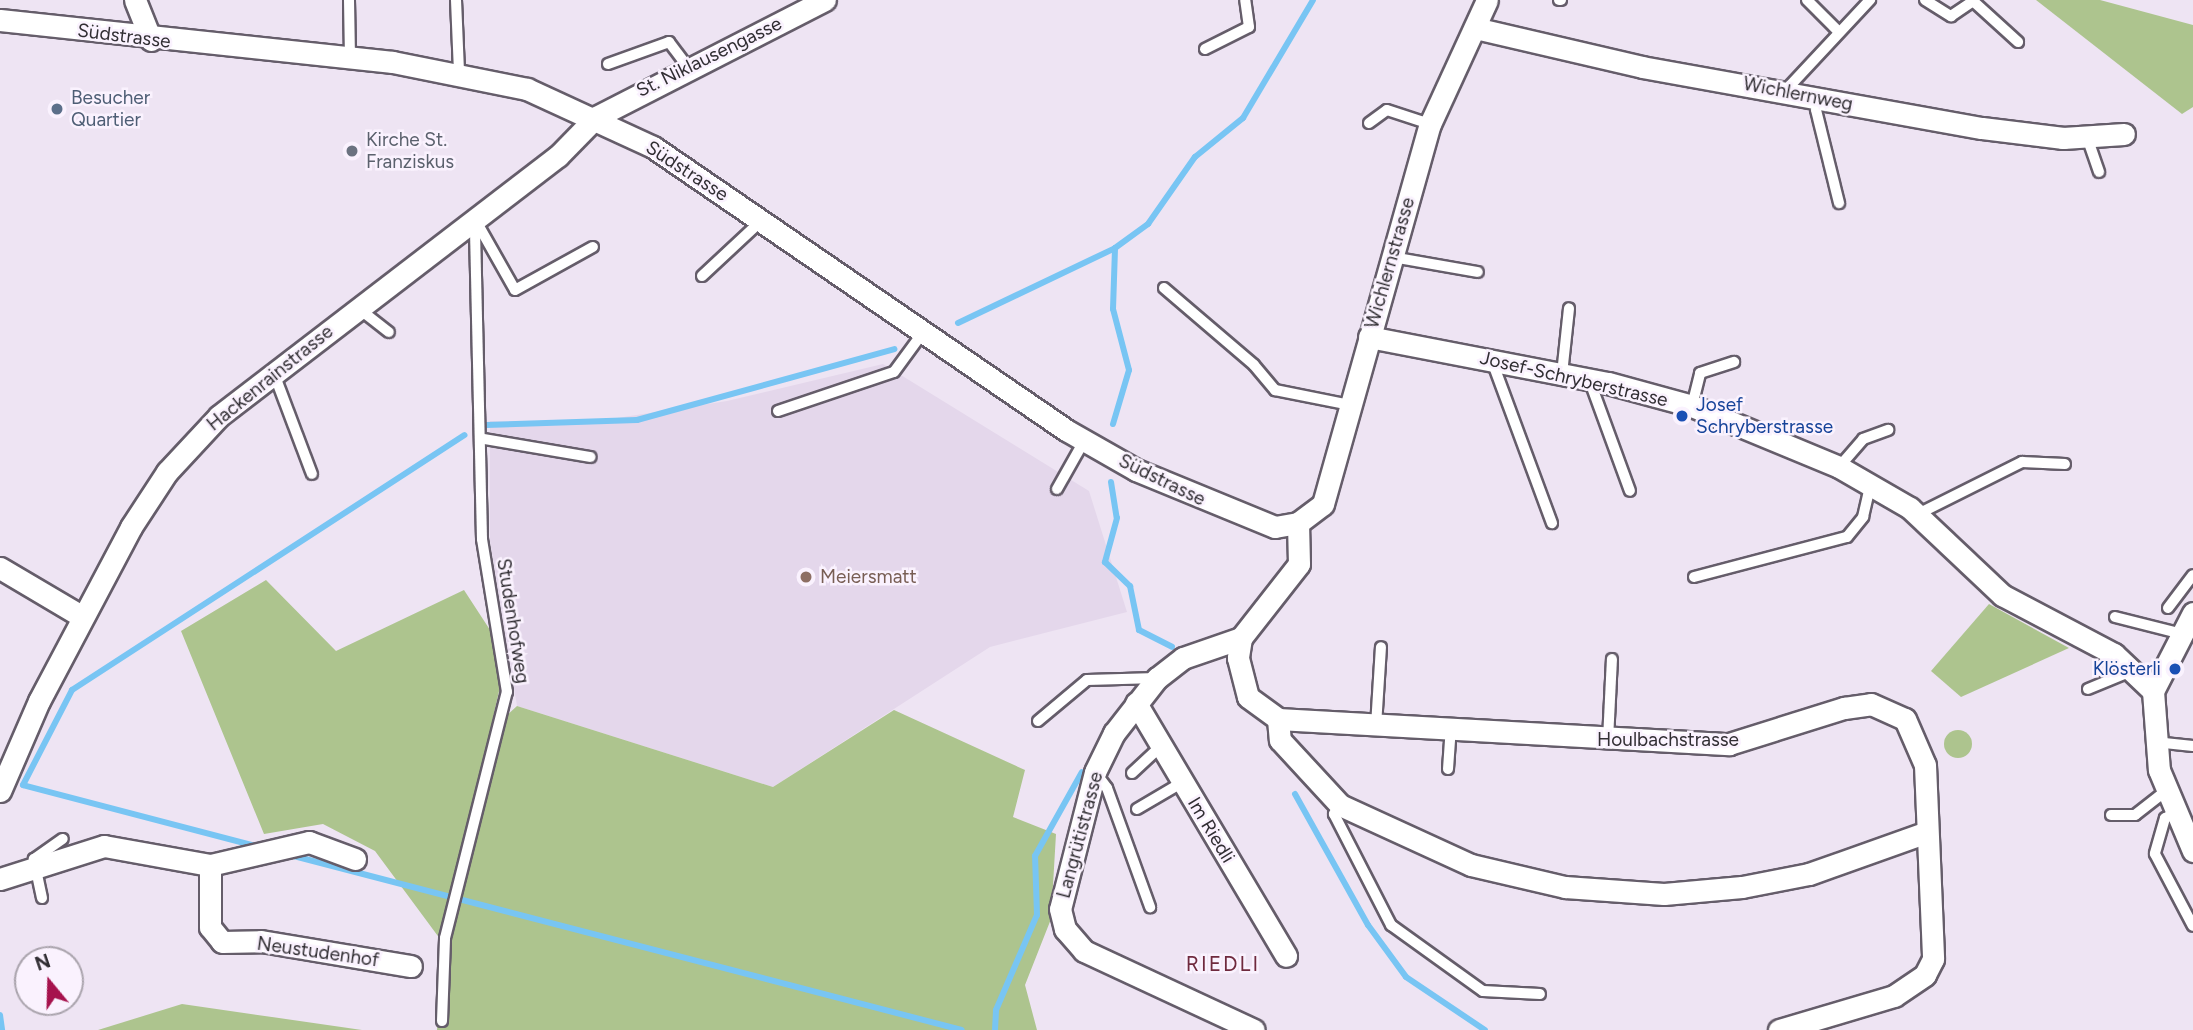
<!DOCTYPE html>
<meta charset="utf-8">
<style>
body{margin:0}
#map{position:relative;width:2193px;height:1030px;overflow:hidden;background:#eee4f3;font-family:Figtree,sans-serif}
div>[style]{position:absolute}
[style*='--x']{left:calc(var(--x)*1px);top:calc(var(--y)*1px);width:calc(var(--w)*1px);rotate:calc(var(--a)*1deg)}
.built>*{inset:0;background:#e4d7eb}
.green>*{inset:0;background:#adc48e}
.round{border-radius:50%}
.stream>*{height:6px;margin:-3px;padding:0 3px;transform-origin:3px;border-radius:3px;background:#78c5f3}
.roads{filter:drop-shadow(2px 0 #655d6a) drop-shadow(-2px 0 #655d6a) drop-shadow(0 2px #655d6a) drop-shadow(0 -2px #655d6a)}
.lane>*{height:10px;margin:-5px;padding:0 5px;transform-origin:5px;border-radius:5px;background:#fff}
.street>*{height:21px;margin:-10.5px;padding:0 10.5px;transform-origin:10.5px;border-radius:10.5px;background:#fff}
.dots>*{width:19px;height:19px;translate:-50% -50%;box-sizing:border-box;border:4px solid #faf2fe;border-radius:50%}
span{translate:-50% -50%;white-space:nowrap;text-align:center;line-height:1.15;-webkit-text-stroke:5px #faf2fe;paint-order:stroke}
.street-label{font-size:19px;color:#312e33}
.service-label{font-size:19px;color:#4e5e75}
.left{translate:0 -50%;text-align:left}
.worship-label{font-size:19px;color:#5b616d}
.transit-label{font-size:19px;color:#164399}
.right{translate:-100% -50%;text-align:right}
.education-label{font-size:19px;color:#785e54}
.neighbourhood-label{font-size:21px;color:#6f2a3e;letter-spacing:2px}
.north{position:absolute;left:14px;top:946px;width:70px;height:70px;box-sizing:border-box;background:#faf2fe;border:2px solid #aaa4ad;border-radius:50%;rotate:341deg;font-size:19px;font-weight:700;line-height:28px;text-align:center;color:#312e33}
.north::after{content:'';display:block;margin:auto;width:24px;height:32px;background:#a6124d;clip-path:polygon(50% 0,100% 100%,50% 72%,0 100%)}
</style>
<div id="map">
<div class="built">
<i style="clip-path:polygon(883px 364px,1089px 491px,1127px 612px,990px 647px,773px 787px,517px 706px,490px 541px,490px 421px,585px 423px,727px 401px)"></i>
</div>
<div class="green">
<i style="clip-path:polygon(2036px 0,2100px 0,2193px 25px,2193px 107px,2182px 114px)"></i>
<i style="clip-path:polygon(266px 580px,336px 651px,464px 590px,492px 633px,502px 678px,490px 731px,517px 706px,773px 787px,894px 710px,1025px 770px,1013px 817px,1056px 834px,1051px 919px,1025px 985px,1037px 1030px,437px 1030px,446px 947px,375px 851px,323px 824px,264px 834px,181px 631px)"></i>
<i style="clip-path:polygon(1989px 604px,2069px 648px,1961px 697px,1931px 671px)"></i>
<i class="round" style="left:1944px;top:730px;width:28px;height:28px"></i>
<i style="clip-path:polygon(182px 1004px,362px 1030px,98px 1030px)"></i>
</div>
<div class="stream">
<i style="--x:958;--y:323;--w:174;--a:-25.5"></i>
<i style="--x:1115;--y:248;--w:41;--a:-36"></i>
<i style="--x:1148;--y:224;--w:82;--a:-55"></i>
<i style="--x:1195;--y:157;--w:62;--a:-39.1"></i>
<i style="--x:1243;--y:118;--w:137;--a:-59.3"></i>
<i style="--x:1113;--y:424;--w:56;--a:-73.5"></i>
<i style="--x:1129;--y:370;--w:63;--a:-104.7"></i>
<i style="--x:1113;--y:309;--w:61;--a:-88.1"></i>
<i style="--x:486;--y:425;--w:151;--a:-1.9"></i>
<i style="--x:637;--y:420;--w:267;--a:-15.4"></i>
<i style="--x:1111;--y:482;--w:36;--a:81"></i>
<i style="--x:1117;--y:518;--w:46;--a:105.3"></i>
<i style="--x:1105;--y:562;--w:35;--a:44"></i>
<i style="--x:1130;--y:586;--w:45;--a:78.4"></i>
<i style="--x:1139;--y:630;--w:37;--a:27"></i>
<i style="--x:1295;--y:794;--w:150;--a:60.9"></i>
<i style="--x:1368;--y:925;--w:64;--a:53.8"></i>
<i style="--x:1406;--y:977;--w:95;--a:33.9"></i>
<i style="--x:259;--y:847;--w:244;--a:-165.3"></i>
<i style="--x:23;--y:785;--w:107;--a:-62.7"></i>
<i style="--x:72;--y:690;--w:468;--a:-33"></i>
<i style="--x:290;--y:855;--w:694;--a:14.6"></i>
<i style="--x:0;--y:1015;--w:15;--a:82"></i>
<i style="--x:995;--y:1030;--w:20;--a:-87"></i>
<i style="--x:996;--y:1010;--w:103;--a:-66.7"></i>
<i style="--x:1037;--y:915;--w:59;--a:-91.9"></i>
<i style="--x:1035;--y:856;--w:96;--a:-60.8"></i>
</div>
<div class="roads">
<div class="lane">
<i style="--x:349;--y:0;--w:58;--a:89"></i>
<i style="--x:456;--y:0;--w:72;--a:87.6"></i>
<i style="--x:1559;--y:0;--w:2;--a:0"></i>
<i style="--x:1807;--y:0;--w:44;--a:45"></i>
<i style="--x:1925;--y:0;--w:31;--a:32"></i>
<i style="--x:1951;--y:16;--w:27;--a:-34"></i>
<i style="--x:1973;--y:1;--w:61;--a:42.3"></i>
<i style="--x:1205;--y:49;--w:49;--a:-26.6"></i>
<i style="--x:1249;--y:27;--w:27;--a:-98"></i>
<i style="--x:608;--y:64;--w:65;--a:-19.8"></i>
<i style="--x:669;--y:42;--w:31;--a:53"></i>
<i style="--x:1785;--y:91;--w:125;--a:-47"></i>
<i style="--x:1819;--y:97;--w:13;--a:103"></i>
<i style="--x:1816;--y:110;--w:96;--a:76.1"></i>
<i style="--x:1369;--y:123;--w:22;--a:-36"></i>
<i style="--x:1387;--y:110;--w:45;--a:18"></i>
<i style="--x:2087;--y:137;--w:37;--a:71"></i>
<i style="--x:476;--y:221;--w:79;--a:60.5"></i>
<i style="--x:515;--y:290;--w:89;--a:-28.9"></i>
<i style="--x:1392;--y:257;--w:87;--a:9.9"></i>
<i style="--x:702;--y:276;--w:81;--a:-43"></i>
<i style="--x:1164;--y:288;--w:118;--a:40.5"></i>
<i style="--x:1254;--y:365;--w:33;--a:50"></i>
<i style="--x:1275;--y:390;--w:76;--a:11.3"></i>
<i style="--x:358;--y:308;--w:39;--a:38"></i>
<i style="--x:1492;--y:361;--w:173;--a:69.7"></i>
<i style="--x:273;--y:371;--w:110;--a:69.3"></i>
<i style="--x:1562;--y:374;--w:66;--a:-83.9"></i>
<i style="--x:1589;--y:379;--w:119;--a:69.9"></i>
<i style="--x:1692;--y:406;--w:34;--a:-76"></i>
<i style="--x:1700;--y:373;--w:36;--a:-18"></i>
<i style="--x:778;--y:411;--w:122;--a:-18.6"></i>
<i style="--x:894;--y:372;--w:51;--a:-53.8"></i>
<i style="--x:484;--y:439;--w:108;--a:9.6"></i>
<i style="--x:1839;--y:467;--w:37;--a:-49"></i>
<i style="--x:1863;--y:439;--w:27;--a:-20"></i>
<i style="--x:1057;--y:489;--w:55;--a:-60.6"></i>
<i style="--x:1916;--y:515;--w:119;--a:-26.6"></i>
<i style="--x:2022;--y:462;--w:43;--a:2.7"></i>
<i style="--x:1694;--y:577;--w:158;--a:-14.7"></i>
<i style="--x:1847;--y:537;--w:26;--a:-51"></i>
<i style="--x:1863;--y:517;--w:36;--a:-77"></i>
<i style="--x:2168;--y:608;--w:41;--a:-52.9"></i>
<i style="--x:2115;--y:617;--w:69;--a:14.2"></i>
<i style="--x:2088;--y:689;--w:50;--a:-22.4"></i>
<i style="--x:1038;--y:721;--w:64;--a:-39.9"></i>
<i style="--x:1087;--y:680;--w:70;--a:-1.6"></i>
<i style="--x:1376;--y:726;--w:79;--a:-86.4"></i>
<i style="--x:1608;--y:740;--w:81;--a:-87.2"></i>
<i style="--x:2155;--y:742;--w:38;--a:6"></i>
<i style="--x:1448;--y:769;--w:39;--a:-86"></i>
<i style="--x:1095;--y:772;--w:20;--a:53"></i>
<i style="--x:1107;--y:788;--w:127;--a:70.1"></i>
<i style="--x:1132;--y:773;--w:40;--a:-43"></i>
<i style="--x:1340;--y:805;--w:11;--a:124"></i>
<i style="--x:1334;--y:814;--w:125;--a:62.8"></i>
<i style="--x:1391;--y:925;--w:113;--a:35.7"></i>
<i style="--x:1483;--y:991;--w:57;--a:3"></i>
<i style="--x:1137;--y:809;--w:53;--a:-30.4"></i>
<i style="--x:2173;--y:814;--w:9;--a:153"></i>
<i style="--x:2165;--y:818;--w:37;--a:106"></i>
<i style="--x:2155;--y:854;--w:81;--a:62.2"></i>
<i style="--x:2111;--y:815;--w:24;--a:0"></i>
<i style="--x:2135;--y:815;--w:37;--a:-38"></i>
<i style="--x:42;--y:898;--w:40;--a:-102"></i>
<i style="--x:34;--y:859;--w:35;--a:-35"></i>
<i style="--x:442;--y:1021;--w:83;--a:-87.9"></i>
<i style="--x:445;--y:938;--w:254;--a:-75.9"></i>
<i style="--x:507;--y:692;--w:155;--a:-99.3"></i>
<i style="--x:482;--y:539;--w:320;--a:-91.3"></i>
</div>
<div class="street">
<i style="--x:135;--y:0;--w:43;--a:68.2"></i>
<i style="--x:0;--y:20;--w:395;--a:6.1"></i>
<i style="--x:393;--y:62;--w:137;--a:11.4"></i>
<i style="--x:527;--y:89;--w:139;--a:24.7"></i>
<i style="--x:653;--y:147;--w:501;--a:34.42"></i>
<i style="--x:1066;--y:430;--w:81;--a:29.7"></i>
<i style="--x:1136;--y:470;--w:150;--a:22.3"></i>
<i style="--x:1275;--y:527;--w:23;--a:-10"></i>
<i style="--x:1298;--y:523;--w:31;--a:-37"></i>
<i style="--x:1323;--y:504;--w:395;--a:-74.3"></i>
<i style="--x:1430;--y:124;--w:136;--a:-65.3"></i>
<i style="--x:1475;--y:28;--w:171;--a:13.1"></i>
<i style="--x:1642;--y:67;--w:345;--a:10.2"></i>
<i style="--x:1982;--y:128;--w:82;--a:7"></i>
<i style="--x:2063;--y:138;--w:61;--a:-3.8"></i>
<i style="--x:1369;--y:337;--w:243;--a:10.9"></i>
<i style="--x:1608;--y:383;--w:87;--a:15.3"></i>
<i style="--x:1692;--y:406;--w:159;--a:22.5"></i>
<i style="--x:1839;--y:467;--w:82;--a:30"></i>
<i style="--x:1910;--y:508;--w:127;--a:43.4"></i>
<i style="--x:2002;--y:595;--w:127;--a:27.8"></i>
<i style="--x:2114;--y:654;--w:54;--a:43.5"></i>
<i style="--x:1298;--y:523;--w:41;--a:88.6"></i>
<i style="--x:1299;--y:564;--w:94;--a:128.1"></i>
<i style="--x:1241;--y:638;--w:20;--a:99"></i>
<i style="--x:1238;--y:658;--w:40;--a:75.6"></i>
<i style="--x:1248;--y:697;--w:37;--a:36"></i>
<i style="--x:1278;--y:719;--w:452;--a:3.2"></i>
<i style="--x:1729;--y:744;--w:121;--a:-17.4"></i>
<i style="--x:1844;--y:708;--w:27;--a:-8"></i>
<i style="--x:1871;--y:704;--w:37;--a:24"></i>
<i style="--x:1905;--y:719;--w:50;--a:66.5"></i>
<i style="--x:1925;--y:765;--w:194;--a:87.6"></i>
<i style="--x:1933;--y:959;--w:18;--a:117"></i>
<i style="--x:1925;--y:975;--w:37;--a:146"></i>
<i style="--x:1894;--y:996;--w:120;--a:163.5"></i>
<i style="--x:0;--y:568;--w:96;--a:30.6"></i>
<i style="--x:2193;--y:613;--w:88;--a:117.1"></i>
<i style="--x:2153;--y:691;--w:79;--a:85.7"></i>
<i style="--x:2159;--y:770;--w:88;--a:67.2"></i>
<i style="--x:1241;--y:638;--w:61;--a:161"></i>
<i style="--x:1183;--y:658;--w:33;--a:142"></i>
<i style="--x:1157;--y:678;--w:70;--a:128"></i>
<i style="--x:1114;--y:733;--w:43;--a:116"></i>
<i style="--x:1095;--y:772;--w:141;--a:104.3"></i>
<i style="--x:1060;--y:909;--w:21;--a:76"></i>
<i style="--x:1065;--y:929;--w:29;--a:49"></i>
<i style="--x:1084;--y:951;--w:187;--a:24.9"></i>
<i style="--x:1136;--y:703;--w:294;--a:59.3"></i>
<i style="--x:1278;--y:719;--w:21;--a:85"></i>
<i style="--x:1280;--y:740;--w:88;--a:47.3"></i>
<i style="--x:1340;--y:805;--w:144;--a:24.6"></i>
<i style="--x:1471;--y:865;--w:97;--a:13.2"></i>
<i style="--x:1565;--y:887;--w:99;--a:4"></i>
<i style="--x:1664;--y:894;--w:78;--a:-5.1"></i>
<i style="--x:1742;--y:887;--w:68;--a:-11"></i>
<i style="--x:1809;--y:874;--w:125;--a:-19.6"></i>
<i style="--x:0;--y:791;--w:98;--a:-66.6"></i>
<i style="--x:39;--y:701;--w:197;--a:-62.1"></i>
<i style="--x:131;--y:527;--w:66;--a:-56.8"></i>
<i style="--x:167;--y:472;--w:76;--a:-47.1"></i>
<i style="--x:219;--y:416;--w:427;--a:-37.5"></i>
<i style="--x:558;--y:156;--w:54;--a:-45.7"></i>
<i style="--x:596;--y:117;--w:257;--a:-27.1"></i>
<i style="--x:355;--y:859;--w:49;--a:-159.7"></i>
<i style="--x:309;--y:842;--w:102;--a:166.9"></i>
<i style="--x:210;--y:865;--w:62;--a:90"></i>
<i style="--x:210;--y:927;--w:19;--a:51"></i>
<i style="--x:222;--y:942;--w:39;--a:-1"></i>
<i style="--x:261;--y:941;--w:152;--a:9.5"></i>
<i style="--x:0;--y:879;--w:109;--a:-17.6"></i>
<i style="--x:104;--y:846;--w:108;--a:10.2"></i>
</div>
</div>
<div class="dots">
<i style="left:57px;top:109px;background:#5c6f8a"></i>
<i style="left:352px;top:151px;background:#6b7280"></i>
<i style="left:1682px;top:416px;background:#1a4fb4"></i>
<i style="left:806px;top:577px;background:#8d6e63"></i>
<i style="left:2175px;top:669px;background:#1a4fb4"></i>
</div>
<div class="street-label">
<span style="left:124px;top:36px;rotate:7deg">Südstrasse</span>
<span style="left:709px;top:57px;rotate:-26deg">St. Niklausengasse</span>
<span style="left:1798px;top:94px;rotate:11deg">Wichlernweg</span>
<span style="left:687px;top:171px;rotate:33deg">Südstrasse</span>
<span style="left:1390px;top:263px;rotate:-74deg">Wichlernstrasse</span>
<span style="left:270px;top:378px;rotate:-39deg">Hackenrainstrasse</span>
<span style="left:1574px;top:379px;rotate:13deg">Josef-Schryberstrasse</span>
<span style="left:1162px;top:480px;rotate:26deg">Südstrasse</span>
<span style="left:513px;top:621px;rotate:81deg">Studenhofweg</span>
<span style="left:1668px;top:740px">Houlbachstrasse</span>
<span style="left:1211px;top:830px;rotate:59deg">Im Riedli</span>
<span style="left:1080px;top:835px;rotate:-75deg">Langrütistrasse</span>
<span style="left:318px;top:952px;rotate:8deg">Neustudenhof</span>
</div>
<div class="service-label">
<span class="left" style="left:71px;top:109px">Besucher<br>Quartier</span>
</div>
<div class="worship-label">
<span class="left" style="left:366px;top:151px">Kirche St.<br>Franziskus</span>
</div>
<div class="transit-label">
<span class="left" style="left:1696px;top:416px">Josef<br>Schryberstrasse</span>
<span class="right" style="left:2161px;top:669px">Klösterli</span>
</div>
<div class="education-label">
<span class="left" style="left:820px;top:577px">Meiersmatt</span>
</div>
<div class="neighbourhood-label">
<span style="left:1223px;top:964px">RIEDLI</span>
</div>
<div class="north">N</div>
</div>
